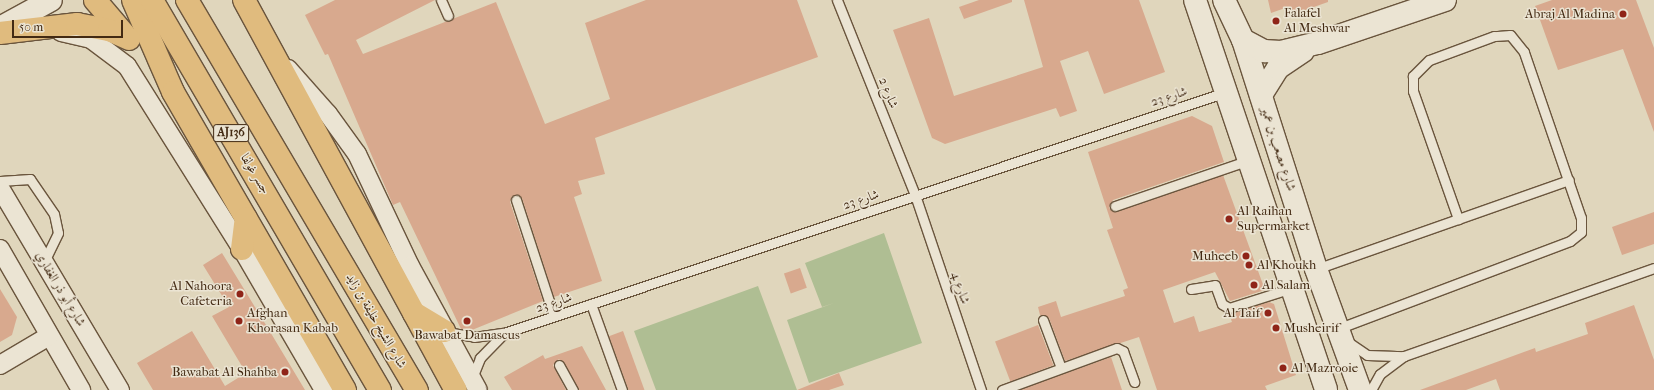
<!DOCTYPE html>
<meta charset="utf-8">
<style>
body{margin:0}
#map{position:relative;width:1654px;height:390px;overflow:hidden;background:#e0d6bc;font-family:"IM FELL French Canon",Amiri,serif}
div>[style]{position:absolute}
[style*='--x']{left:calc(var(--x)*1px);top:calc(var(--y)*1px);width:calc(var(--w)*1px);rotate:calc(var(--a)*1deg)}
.green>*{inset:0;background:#afbe93}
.building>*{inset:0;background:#d8a98e;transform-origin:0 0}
.roads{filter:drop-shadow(1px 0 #6a553d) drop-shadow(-1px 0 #6a553d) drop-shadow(0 1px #6a553d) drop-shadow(0 -1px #6a553d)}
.lane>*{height:9px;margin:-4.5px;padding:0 4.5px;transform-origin:4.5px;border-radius:4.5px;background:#ebe4d3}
.street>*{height:18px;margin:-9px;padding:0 9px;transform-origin:9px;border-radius:9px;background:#ebe4d3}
.secondary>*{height:22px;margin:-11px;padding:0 11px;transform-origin:11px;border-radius:11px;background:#ebe4d3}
.primary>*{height:22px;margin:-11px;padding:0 11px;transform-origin:11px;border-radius:11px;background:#e0bb7e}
.dots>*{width:11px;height:11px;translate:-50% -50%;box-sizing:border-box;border:2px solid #ebe4d3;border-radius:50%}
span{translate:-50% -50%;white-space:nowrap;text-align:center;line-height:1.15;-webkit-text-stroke:3px #ebe4d3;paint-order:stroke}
.shield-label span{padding:1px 3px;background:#ebe4d3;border:1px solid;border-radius:3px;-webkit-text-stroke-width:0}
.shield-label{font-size:12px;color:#432a13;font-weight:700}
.poi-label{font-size:13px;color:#432a13}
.left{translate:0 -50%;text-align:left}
.right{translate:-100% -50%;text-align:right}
.street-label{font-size:13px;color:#432a13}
.scale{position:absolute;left:12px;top:20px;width:111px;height:18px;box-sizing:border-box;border:2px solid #432a13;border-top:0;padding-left:5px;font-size:12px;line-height:14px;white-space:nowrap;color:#432a13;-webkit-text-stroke:3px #ebe4d3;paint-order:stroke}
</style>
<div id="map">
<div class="green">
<i style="clip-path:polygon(884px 233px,922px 343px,809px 383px,787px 320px,834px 303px,822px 307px,805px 263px)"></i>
<i style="clip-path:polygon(758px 286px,797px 390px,656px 390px,634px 331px)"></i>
</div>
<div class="building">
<i style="clip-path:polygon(335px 0,435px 0,356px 40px,363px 54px,496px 2px,545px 124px,610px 99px,585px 23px,646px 0,797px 0,818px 57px,595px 138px,605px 174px,578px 181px,582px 194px,574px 197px,602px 281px,554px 297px,522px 198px,512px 196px,510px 202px,543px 301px,472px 330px,461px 329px,400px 202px,393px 205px,328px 54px,325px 55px,305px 15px)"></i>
<i style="clip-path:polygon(979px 0,1012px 0,1012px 2px,964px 19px,959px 7px)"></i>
<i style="clip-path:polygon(1024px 0,1139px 0,1165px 72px,1104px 94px,1088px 51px,1060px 61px,1077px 111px,1060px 117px,1056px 108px,945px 144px,932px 138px,893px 30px,929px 18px,954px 96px,1043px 67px)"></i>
<i style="clip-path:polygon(1268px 0,1328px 0,1328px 2px,1291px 15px,1288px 7px,1271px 13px)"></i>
<i style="clip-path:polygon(1552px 0,1636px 0,1654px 48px,1654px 132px,1623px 49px,1558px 70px,1535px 6px)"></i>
<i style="clip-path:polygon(1192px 116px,1212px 126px,1224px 162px,1113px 200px,1109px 208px,1117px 212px,1223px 175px,1265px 290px,1230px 301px,1215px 272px,1163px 290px,1174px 323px,1194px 316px,1199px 332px,1232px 322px,1229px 314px,1269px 302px,1274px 304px,1296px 375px,1265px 386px,1267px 390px,1157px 390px,1139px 337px,1065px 361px,1049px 318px,1040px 315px,1038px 307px,1056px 301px,1061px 317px,1125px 296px,1123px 290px,1128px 288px,1107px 230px,1113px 228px,1088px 152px)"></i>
<i style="clip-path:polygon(1654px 212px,1654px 244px,1622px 255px,1612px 227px)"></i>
<i style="clip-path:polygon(222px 253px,266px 325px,305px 390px,153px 390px,137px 363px,192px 331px,225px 386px,246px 373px,212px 316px,229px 307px,203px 265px)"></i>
<i style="left:800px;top:268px;width:21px;height:17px;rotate:71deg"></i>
<i style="clip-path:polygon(0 289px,17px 317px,12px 335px,0 342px)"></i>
<i style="clip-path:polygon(1634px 305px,1654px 360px,1654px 390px,1500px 390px,1496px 379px,1466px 390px,1420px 390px,1535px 348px,1536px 352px,1588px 334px,1585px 323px)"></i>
<i style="left:1038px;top:325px;width:43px;height:46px;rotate:69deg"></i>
<i style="left:623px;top:331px;width:63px;height:15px;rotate:70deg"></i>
<i style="clip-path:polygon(582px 346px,606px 390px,579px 390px,559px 359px,553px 365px,566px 390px,512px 390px,504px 377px,543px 355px,545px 359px)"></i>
<i style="clip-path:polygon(1111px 357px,1122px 390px,1019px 390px)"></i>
<i style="clip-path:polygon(839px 373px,844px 385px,829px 390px,797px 390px)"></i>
</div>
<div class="roads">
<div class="lane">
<i style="--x:441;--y:0;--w:17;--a:66"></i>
<i style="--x:837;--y:0;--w:210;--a:68.2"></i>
<i style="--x:915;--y:195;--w:206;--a:71.3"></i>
<i style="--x:0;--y:181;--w:30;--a:-4"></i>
<i style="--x:30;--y:179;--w:42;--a:55.6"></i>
<i style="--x:54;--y:214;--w:19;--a:78"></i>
<i style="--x:58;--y:233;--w:32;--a:116"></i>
<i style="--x:516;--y:200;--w:122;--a:71.9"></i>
<i style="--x:1115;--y:206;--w:142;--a:-18.9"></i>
<i style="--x:1316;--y:269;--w:268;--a:-19.4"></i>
<i style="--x:1191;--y:289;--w:24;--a:-9"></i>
<i style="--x:1215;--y:285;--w:20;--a:70"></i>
<i style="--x:1222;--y:304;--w:8;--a:30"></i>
<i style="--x:1229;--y:308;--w:66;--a:-17.6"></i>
<i style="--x:591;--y:304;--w:91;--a:70.2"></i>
<i style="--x:1043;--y:320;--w:51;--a:69.4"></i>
<i style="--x:1337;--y:329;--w:249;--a:-20.7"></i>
<i style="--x:1570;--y:241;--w:14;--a:-39"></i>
<i style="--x:1581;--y:232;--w:14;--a:-90"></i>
<i style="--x:1581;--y:218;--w:176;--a:-109"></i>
<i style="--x:1524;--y:52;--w:22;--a:-129"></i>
<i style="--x:1510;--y:35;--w:16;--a:176"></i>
<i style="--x:1494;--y:36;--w:69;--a:159.7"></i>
<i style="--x:1429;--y:60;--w:23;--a:135"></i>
<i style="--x:1413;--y:76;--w:15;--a:90"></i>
<i style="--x:1413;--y:91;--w:136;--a:70.6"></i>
<i style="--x:447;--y:332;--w:27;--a:10"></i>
<i style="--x:474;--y:337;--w:30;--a:-8"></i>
<i style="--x:504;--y:333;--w:761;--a:-18.46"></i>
<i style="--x:1348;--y:342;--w:23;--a:34"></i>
<i style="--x:1367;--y:355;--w:37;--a:2"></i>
<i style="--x:559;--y:365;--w:29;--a:61"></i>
<i style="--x:472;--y:378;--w:22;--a:-68"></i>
<i style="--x:480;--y:358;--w:33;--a:-46"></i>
<i style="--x:1002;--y:390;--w:122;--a:-20.1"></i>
<i style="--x:1117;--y:348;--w:7;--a:27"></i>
<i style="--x:1123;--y:351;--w:33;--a:70"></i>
<i style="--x:1371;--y:390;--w:18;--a:-61"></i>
<i style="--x:1380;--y:374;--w:30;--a:-37"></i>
<i style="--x:1404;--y:356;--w:265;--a:-19.4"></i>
</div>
<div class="street">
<i style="--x:61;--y:32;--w:31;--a:13"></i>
<i style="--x:91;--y:39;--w:45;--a:36.9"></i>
<i style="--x:127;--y:66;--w:216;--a:57.9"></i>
<i style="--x:242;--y:249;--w:163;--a:59.8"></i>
<i style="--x:288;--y:69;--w:60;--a:48.4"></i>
<i style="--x:328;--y:114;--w:49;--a:54.1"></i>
<i style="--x:357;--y:154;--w:124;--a:64.7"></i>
<i style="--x:410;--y:266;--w:141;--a:61.3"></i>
<i style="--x:0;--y:188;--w:235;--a:59.3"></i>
<i style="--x:0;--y:249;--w:163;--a:60.1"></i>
<i style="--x:0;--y:365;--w:57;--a:-30.6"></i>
</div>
<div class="secondary">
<i style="--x:1195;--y:0;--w:411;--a:71.4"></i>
<i style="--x:1224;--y:0;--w:44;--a:64.6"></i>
<i style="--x:1243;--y:40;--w:240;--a:72.3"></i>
<i style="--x:1316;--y:269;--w:129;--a:70"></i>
<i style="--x:0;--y:28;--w:58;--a:-28.8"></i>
<i style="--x:1243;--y:40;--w:24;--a:28"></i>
<i style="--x:1264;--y:51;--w:17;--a:3"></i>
<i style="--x:1281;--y:52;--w:38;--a:-14"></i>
<i style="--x:1318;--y:43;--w:134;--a:-18.7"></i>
<i style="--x:1261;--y:95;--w:32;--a:-58"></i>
<i style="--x:1278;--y:68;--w:30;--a:-34"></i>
</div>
<div class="primary">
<i style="--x:95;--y:0;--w:45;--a:49.5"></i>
<i style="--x:133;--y:0;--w:100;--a:66.5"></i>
<i style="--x:173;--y:92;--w:344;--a:60"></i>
<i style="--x:152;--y:0;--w:452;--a:59.7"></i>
<i style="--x:187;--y:0;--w:453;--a:59.5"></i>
<i style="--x:244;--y:0;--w:444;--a:61.5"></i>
<i style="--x:0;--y:33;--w:78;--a:-6.7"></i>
<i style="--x:77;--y:24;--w:33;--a:11"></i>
<i style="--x:109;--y:30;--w:22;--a:24"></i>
<i style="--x:242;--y:249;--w:31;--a:-83"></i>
<i style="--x:414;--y:313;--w:35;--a:31"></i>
</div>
</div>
<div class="dots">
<i style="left:1623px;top:14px;background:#8f2418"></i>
<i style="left:1276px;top:21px;background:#8f2418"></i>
<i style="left:1229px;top:219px;background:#8f2418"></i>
<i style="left:1246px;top:256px;background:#8f2418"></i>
<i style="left:1249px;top:265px;background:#8f2418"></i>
<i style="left:1254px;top:285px;background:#8f2418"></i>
<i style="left:240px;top:294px;background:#8f2418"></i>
<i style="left:1268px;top:313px;background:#8f2418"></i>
<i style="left:239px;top:321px;background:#8f2418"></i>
<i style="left:467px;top:321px;background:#8f2418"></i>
<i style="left:1276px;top:328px;background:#8f2418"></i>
<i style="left:1283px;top:368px;background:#8f2418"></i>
<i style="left:285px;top:372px;background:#8f2418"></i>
</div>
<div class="shield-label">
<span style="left:231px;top:133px">AJ136</span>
</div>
<div class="poi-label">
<span class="left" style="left:1284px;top:21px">Falafel<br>Al Meshwar</span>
<span class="right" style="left:1615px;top:14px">Abraj Al Madina</span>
<span class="left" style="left:1237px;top:219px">Al Raihan<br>Supermarket</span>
<span class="right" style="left:1238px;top:256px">Muheeb</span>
<span class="left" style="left:1257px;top:265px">Al Khoukh</span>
<span class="left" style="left:1262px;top:285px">Al Salam</span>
<span class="right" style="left:232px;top:294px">Al Nahoora<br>Cafeteria</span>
<span class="right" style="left:1260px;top:313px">Al Taif</span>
<span class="left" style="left:247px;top:321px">Afghan<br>Khorasan Kabab</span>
<span class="left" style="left:1284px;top:328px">Musheirif</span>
<span style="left:467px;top:335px">Bawabat Damascus</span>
<span class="left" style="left:1291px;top:368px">Al Mazrooie</span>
<span class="right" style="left:277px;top:372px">Bawabat Al Shahba</span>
</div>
<div class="street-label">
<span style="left:888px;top:93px;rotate:68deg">شارع 2</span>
<span style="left:1169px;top:97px;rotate:-18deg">شارع 23</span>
<span style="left:1278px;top:149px;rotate:72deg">شارع مصعب بن عمير</span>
<span style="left:255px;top:174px;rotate:59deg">جسر غولفا</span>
<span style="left:861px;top:200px;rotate:-19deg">شارع 23</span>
<span style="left:960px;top:288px;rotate:71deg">شارع 4</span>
<span style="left:60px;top:289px;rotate:59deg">شارع أبو ذر الغفاري</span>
<span style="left:554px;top:303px;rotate:-18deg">شارع 23</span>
<span style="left:376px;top:321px;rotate:60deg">شارع الشيخ خليفة بن زايد</span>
</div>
<div class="scale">50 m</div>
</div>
